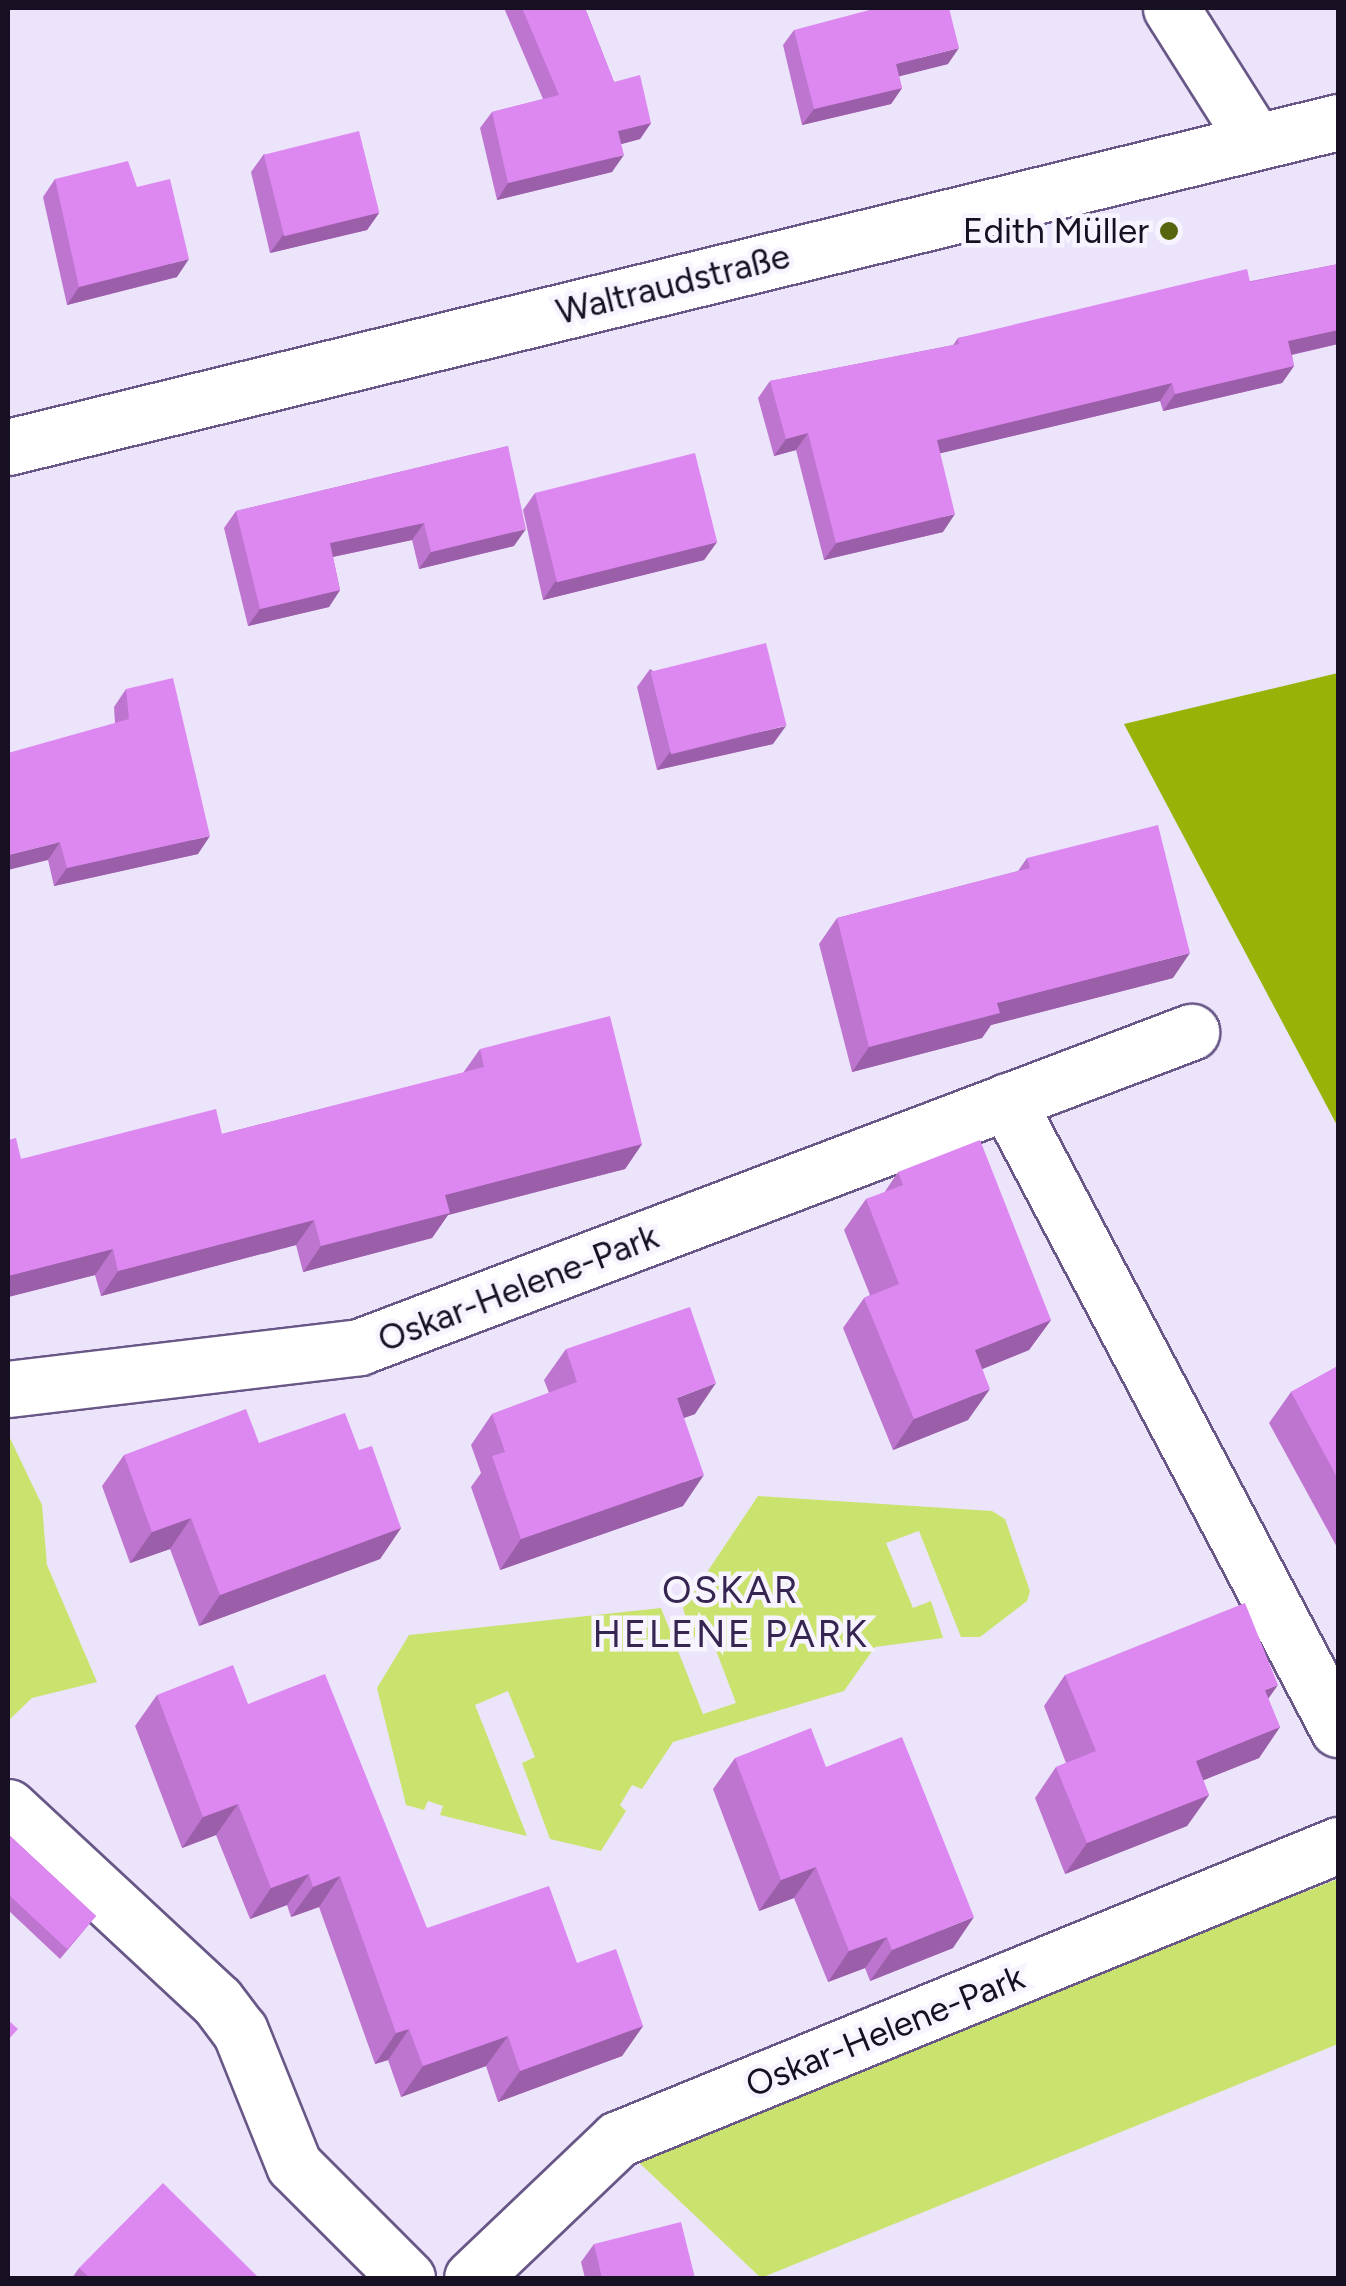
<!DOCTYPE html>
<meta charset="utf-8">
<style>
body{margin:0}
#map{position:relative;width:1346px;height:2286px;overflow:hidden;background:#ebe4fb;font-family:Figtree,sans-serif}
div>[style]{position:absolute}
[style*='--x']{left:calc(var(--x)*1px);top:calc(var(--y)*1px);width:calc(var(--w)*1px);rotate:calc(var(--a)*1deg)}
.green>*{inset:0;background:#cae36e}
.forest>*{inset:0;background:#98b208}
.roads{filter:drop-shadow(2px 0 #685787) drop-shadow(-2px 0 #685787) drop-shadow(0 2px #685787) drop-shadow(0 -2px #685787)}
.minor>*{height:55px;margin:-27.5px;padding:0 27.5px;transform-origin:27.5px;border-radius:27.5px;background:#fff}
.wall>*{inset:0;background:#be75cf}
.shaded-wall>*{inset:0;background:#9b5fa9}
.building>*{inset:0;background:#dd88f1;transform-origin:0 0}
.dots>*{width:28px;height:28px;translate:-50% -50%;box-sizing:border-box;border:5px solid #f7f3ff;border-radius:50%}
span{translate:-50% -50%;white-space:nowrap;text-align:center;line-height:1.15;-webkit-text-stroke:9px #f7f3ff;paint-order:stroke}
.poi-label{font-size:35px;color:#171023}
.right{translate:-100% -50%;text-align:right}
.street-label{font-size:35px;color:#171023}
.neighbourhood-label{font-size:38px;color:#362551;letter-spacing:2.5px}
.frame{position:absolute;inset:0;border:10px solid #171023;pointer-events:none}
</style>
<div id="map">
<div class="green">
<i style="clip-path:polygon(8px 1434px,42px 1505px,47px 1565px,97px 1682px,32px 1698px,8px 1721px)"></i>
<i style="clip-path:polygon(758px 1496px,992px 1511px,1005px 1519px,1030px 1591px,1027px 1601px,980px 1637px,961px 1637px,919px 1531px,886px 1543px,913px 1608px,931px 1601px,943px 1638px,875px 1647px,844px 1691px,673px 1742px,642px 1789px,632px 1785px,620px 1805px,626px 1811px,601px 1851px,550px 1839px,522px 1763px,535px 1757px,508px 1691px,475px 1705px,527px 1836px,440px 1815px,443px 1806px,428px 1801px,424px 1810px,406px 1805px,377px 1688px,409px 1635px,661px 1608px,703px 1714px,736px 1703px,709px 1632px,692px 1638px,683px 1608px)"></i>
<i style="clip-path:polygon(1338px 1879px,1338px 2044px,761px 2278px,631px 2155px)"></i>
</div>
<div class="forest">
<i style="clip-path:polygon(1338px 673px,1338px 1127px,1124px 724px)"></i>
</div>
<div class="roads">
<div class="minor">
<i style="--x:1171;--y:8;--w:157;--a:57.7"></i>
<i style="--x:8;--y:447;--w:1369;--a:-13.73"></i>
<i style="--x:1007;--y:1101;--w:710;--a:62.21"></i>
<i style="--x:8;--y:1389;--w:354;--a:-6.8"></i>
<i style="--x:359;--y:1347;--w:890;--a:-20.74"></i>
<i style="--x:8;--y:1807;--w:285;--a:42.9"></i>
<i style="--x:217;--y:2001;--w:38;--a:53"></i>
<i style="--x:240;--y:2031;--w:144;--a:68.1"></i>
<i style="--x:294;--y:2165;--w:160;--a:45"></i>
<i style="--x:472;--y:2278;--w:202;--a:-43.6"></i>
<i style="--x:618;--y:2139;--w:778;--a:-22.21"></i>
</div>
</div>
<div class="wall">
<i style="clip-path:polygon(504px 8px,585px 8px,614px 82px,651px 123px,640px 139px,621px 144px,612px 172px,497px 200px,480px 128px,492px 112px,543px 99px)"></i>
<i style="clip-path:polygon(794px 30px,948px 64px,899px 76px,902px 88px,891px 104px,802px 125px,783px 45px)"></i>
<i style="clip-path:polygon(264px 154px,379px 213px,367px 230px,270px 253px,251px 172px)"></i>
<i style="clip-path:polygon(55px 179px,137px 187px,177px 277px,67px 305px,43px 197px)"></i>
<i style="clip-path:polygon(1338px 264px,1338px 344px,1292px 355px,1294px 366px,1282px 383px,1163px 411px,1160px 401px,940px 453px,943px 532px,824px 560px,796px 450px,774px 456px,758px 398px,770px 381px,953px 345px,958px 338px)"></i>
<i style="clip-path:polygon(508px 446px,514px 546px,419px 569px,412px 540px,333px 557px,340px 590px,329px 607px,248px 626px,224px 528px,236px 511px)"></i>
<i style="clip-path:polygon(535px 493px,717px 542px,704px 560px,543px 600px,523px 510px)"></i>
<i style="clip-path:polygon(650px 669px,773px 744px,657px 770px,637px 687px)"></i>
<i style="clip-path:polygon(126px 689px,198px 854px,54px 886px,48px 860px,115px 723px,114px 707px)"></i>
<i style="clip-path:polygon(1027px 858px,1173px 978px,991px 1025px,982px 1038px,852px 1072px,819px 944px,837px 918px,1018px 871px)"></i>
<i style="clip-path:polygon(480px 1049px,642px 1144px,625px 1169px,448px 1215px,432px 1238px,303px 1272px,296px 1245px,101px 1296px,95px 1275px,8px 1297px,8px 1140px,21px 1159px,222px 1134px,463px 1073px)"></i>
<i style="clip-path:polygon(898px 1172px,1051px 1320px,1029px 1350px,982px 1369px,968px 1420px,893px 1450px,843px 1328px,864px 1298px,870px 1295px,844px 1230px,866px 1199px,884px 1193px)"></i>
<i style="clip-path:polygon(566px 1349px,695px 1414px,684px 1418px,683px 1506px,500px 1570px,471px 1487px,481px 1473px,471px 1445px,492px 1414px,549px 1393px,544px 1380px)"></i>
<i style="clip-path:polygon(1338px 1366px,1338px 1549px,1269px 1423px,1291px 1392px)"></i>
<i style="clip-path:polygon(259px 1443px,359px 1450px,401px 1528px,380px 1559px,199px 1626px,170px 1549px,130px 1563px,102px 1486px,124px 1455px)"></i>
<i style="clip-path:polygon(1065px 1675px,1268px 1699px,1280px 1727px,1259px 1758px,1203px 1780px,1209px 1795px,1187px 1826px,1065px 1874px,1035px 1798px,1056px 1767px,1066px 1763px,1044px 1706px)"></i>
<i style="clip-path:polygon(157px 1695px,248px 1704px,427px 1928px,577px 1963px,643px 2026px,622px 2056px,498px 2102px,486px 2066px,401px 2097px,388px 2060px,375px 2064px,319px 1907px,291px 1917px,287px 1905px,250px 1919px,216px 1835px,182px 1848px,135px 1726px)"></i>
<i style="clip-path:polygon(735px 1758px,826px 1767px,953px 1948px,870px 1981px,865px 1968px,828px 1982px,794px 1898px,759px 1911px,713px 1789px)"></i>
<i style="clip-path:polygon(8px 1834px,96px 1916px,60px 1959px,8px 1910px)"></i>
<i style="clip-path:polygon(594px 2244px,695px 2278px,585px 2278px,581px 2262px)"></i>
<i style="clip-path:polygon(79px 2268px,259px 2278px,72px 2278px)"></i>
</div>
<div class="shaded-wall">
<i style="clip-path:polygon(959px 48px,948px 64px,885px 80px,896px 64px)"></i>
<i style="clip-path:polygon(902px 88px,891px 104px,802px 125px,814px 109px)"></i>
<i style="clip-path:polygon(651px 123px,640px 139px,607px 148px,618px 131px)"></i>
<i style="clip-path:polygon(624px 155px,612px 172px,497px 200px,508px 183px)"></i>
<i style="clip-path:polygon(379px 213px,367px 230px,270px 253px,283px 235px)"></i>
<i style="clip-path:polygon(189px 259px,177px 277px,67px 305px,79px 287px)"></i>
<i style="clip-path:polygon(1338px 330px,1338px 344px,1276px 358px,1288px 341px)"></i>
<i style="clip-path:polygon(1294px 366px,1282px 383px,1163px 411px,1175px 394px)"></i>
<i style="clip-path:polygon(1172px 383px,1160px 401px,925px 457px,937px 440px)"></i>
<i style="clip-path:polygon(808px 433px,796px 450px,774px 456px,786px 439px)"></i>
<i style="clip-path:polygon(955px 514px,943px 532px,824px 560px,836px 543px)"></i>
<i style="clip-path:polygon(424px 523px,412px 540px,318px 560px,330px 543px)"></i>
<i style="clip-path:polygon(526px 529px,514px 546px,419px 569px,431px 552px)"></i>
<i style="clip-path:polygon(717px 542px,704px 560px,543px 600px,555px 582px)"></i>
<i style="clip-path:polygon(340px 590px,329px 607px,248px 626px,260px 609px)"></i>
<i style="clip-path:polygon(786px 726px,773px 744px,657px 770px,670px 752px)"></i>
<i style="clip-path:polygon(210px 836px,198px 854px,54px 886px,67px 868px)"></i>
<i style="clip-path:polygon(60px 842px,48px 860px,8px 870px,8px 855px)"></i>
<i style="clip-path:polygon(1190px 953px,1173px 978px,991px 1025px,982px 1038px,852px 1072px,869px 1047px,997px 1003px)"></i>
<i style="clip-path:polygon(642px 1144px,625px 1169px,448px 1215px,432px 1238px,303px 1272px,321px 1246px,445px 1195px)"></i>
<i style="clip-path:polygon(314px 1220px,296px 1245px,101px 1296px,118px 1271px)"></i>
<i style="clip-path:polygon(113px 1249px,95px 1275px,8px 1297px,8px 1276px)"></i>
<i style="clip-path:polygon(1051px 1320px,1029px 1350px,953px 1381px,975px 1350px)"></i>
<i style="clip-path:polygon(716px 1383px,695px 1414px,655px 1428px,677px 1398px)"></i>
<i style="clip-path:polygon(990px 1389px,968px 1420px,893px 1450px,914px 1419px)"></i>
<i style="clip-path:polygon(704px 1475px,683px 1506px,500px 1570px,521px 1539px)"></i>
<i style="clip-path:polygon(191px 1518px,170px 1549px,130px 1563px,152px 1532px)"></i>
<i style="clip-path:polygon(401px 1528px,380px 1559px,199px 1626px,220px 1595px)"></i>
<i style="clip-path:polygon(1278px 1685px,1256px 1716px,1265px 1690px)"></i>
<i style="clip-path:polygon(1280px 1727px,1259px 1758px,1174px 1792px,1196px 1761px)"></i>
<i style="clip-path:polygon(1209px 1795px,1187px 1826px,1065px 1874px,1087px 1843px)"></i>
<i style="clip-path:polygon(238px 1804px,216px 1835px,182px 1848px,203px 1817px)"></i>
<i style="clip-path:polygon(816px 1867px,794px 1898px,759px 1911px,781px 1880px)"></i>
<i style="clip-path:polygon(309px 1874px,287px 1905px,250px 1919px,271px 1888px)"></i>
<i style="clip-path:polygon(340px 1876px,319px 1907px,291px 1917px,313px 1887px)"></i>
<i style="clip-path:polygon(974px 1917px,953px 1948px,870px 1981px,892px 1950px)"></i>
<i style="clip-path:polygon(887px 1937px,865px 1968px,828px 1982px,849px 1951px)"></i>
<i style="clip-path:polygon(643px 2026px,622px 2056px,498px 2102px,520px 2071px)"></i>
<i style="clip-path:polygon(409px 2029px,388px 2060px,375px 2064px,396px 2033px)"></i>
<i style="clip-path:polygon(508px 2036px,486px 2066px,401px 2097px,423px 2066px)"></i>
</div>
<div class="building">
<i style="clip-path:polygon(522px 8px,585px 8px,614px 82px,640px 75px,651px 123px,618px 131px,624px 155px,508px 183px,492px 112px,559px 95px)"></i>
<i style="clip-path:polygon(877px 8px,949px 8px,959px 48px,896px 64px,902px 88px,814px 109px,794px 30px)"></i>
<i style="left:359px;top:131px;width:84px;height:98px;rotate:76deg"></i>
<i style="clip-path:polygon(128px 161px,137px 187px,170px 179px,189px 259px,79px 287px,55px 179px)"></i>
<i style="clip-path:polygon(1338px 264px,1338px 330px,1288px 341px,1294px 366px,1175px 394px,1172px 383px,937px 440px,955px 514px,836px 543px,808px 433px,786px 439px,770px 381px,959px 344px,958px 338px,1247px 269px,1250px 282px)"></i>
<i style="clip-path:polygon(508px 446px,526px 529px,431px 552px,424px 523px,330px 543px,340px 590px,260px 609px,236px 511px)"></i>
<i style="left:695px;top:453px;width:92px;height:165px;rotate:76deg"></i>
<i style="left:766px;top:643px;width:85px;height:119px;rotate:76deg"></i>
<i style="clip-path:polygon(173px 678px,210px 836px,67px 868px,60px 842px,8px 855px,8px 753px,129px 719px,126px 689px)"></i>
<i style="clip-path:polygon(1158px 825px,1190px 953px,997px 1003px,1000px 1013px,869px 1047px,837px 918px,1030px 868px,1027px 858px)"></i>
<i style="clip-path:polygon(610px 1016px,642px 1144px,445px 1195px,450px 1213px,321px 1246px,314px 1220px,118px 1271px,113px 1249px,8px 1276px,8px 1140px,16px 1138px,21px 1159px,216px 1109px,222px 1134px,484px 1067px,480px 1049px)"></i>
<i style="clip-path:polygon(980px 1140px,1051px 1320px,975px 1350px,990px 1389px,914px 1419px,864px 1298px,899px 1284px,866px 1199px,903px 1185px,898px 1172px)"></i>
<i style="clip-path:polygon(690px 1307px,716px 1383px,677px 1398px,704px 1475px,521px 1539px,492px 1456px,505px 1452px,492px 1414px,577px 1382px,566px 1349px)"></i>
<i style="clip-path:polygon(1338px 1366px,1338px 1479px,1291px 1392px)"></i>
<i style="clip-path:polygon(246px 1409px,259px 1443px,345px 1413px,359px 1450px,372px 1446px,401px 1528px,220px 1595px,191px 1518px,152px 1532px,124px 1455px)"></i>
<i style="clip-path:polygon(1245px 1603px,1278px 1685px,1265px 1690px,1280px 1727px,1196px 1761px,1209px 1795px,1087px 1843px,1056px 1767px,1096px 1751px,1065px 1675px)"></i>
<i style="clip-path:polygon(233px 1665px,248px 1704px,325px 1674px,427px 1928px,549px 1886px,577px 1963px,616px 1949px,643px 2026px,520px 2071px,508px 2036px,423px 2066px,409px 2029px,396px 2033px,340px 1876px,313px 1887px,309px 1874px,271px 1888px,238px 1804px,203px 1817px,157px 1695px)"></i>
<i style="clip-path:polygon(811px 1728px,826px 1767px,902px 1737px,974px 1917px,892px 1950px,887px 1937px,849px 1951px,816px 1867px,781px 1880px,735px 1758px)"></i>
<i style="clip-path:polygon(8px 1834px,96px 1916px,67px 1949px,8px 1894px)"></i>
<i style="clip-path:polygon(8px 2020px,18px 2029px,8px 2040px)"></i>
<i style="clip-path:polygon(163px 2183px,259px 2278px,90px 2278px,79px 2268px)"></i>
<i style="clip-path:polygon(681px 2222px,695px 2278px,602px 2278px,594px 2244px)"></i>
</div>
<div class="dots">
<i style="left:1169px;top:231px;background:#57660e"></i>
</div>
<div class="poi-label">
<span class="right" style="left:1149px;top:231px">Edith Müller</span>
</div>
<div class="street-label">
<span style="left:673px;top:284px;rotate:-14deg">Waltraudstraße</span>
<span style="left:518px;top:1288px;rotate:-21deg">Oskar-Helene-Park</span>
<span style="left:885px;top:2031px;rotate:-22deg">Oskar-Helene-Park</span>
</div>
<div class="neighbourhood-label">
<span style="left:731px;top:1613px">OSKAR<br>HELENE PARK</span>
</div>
<div class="frame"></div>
</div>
